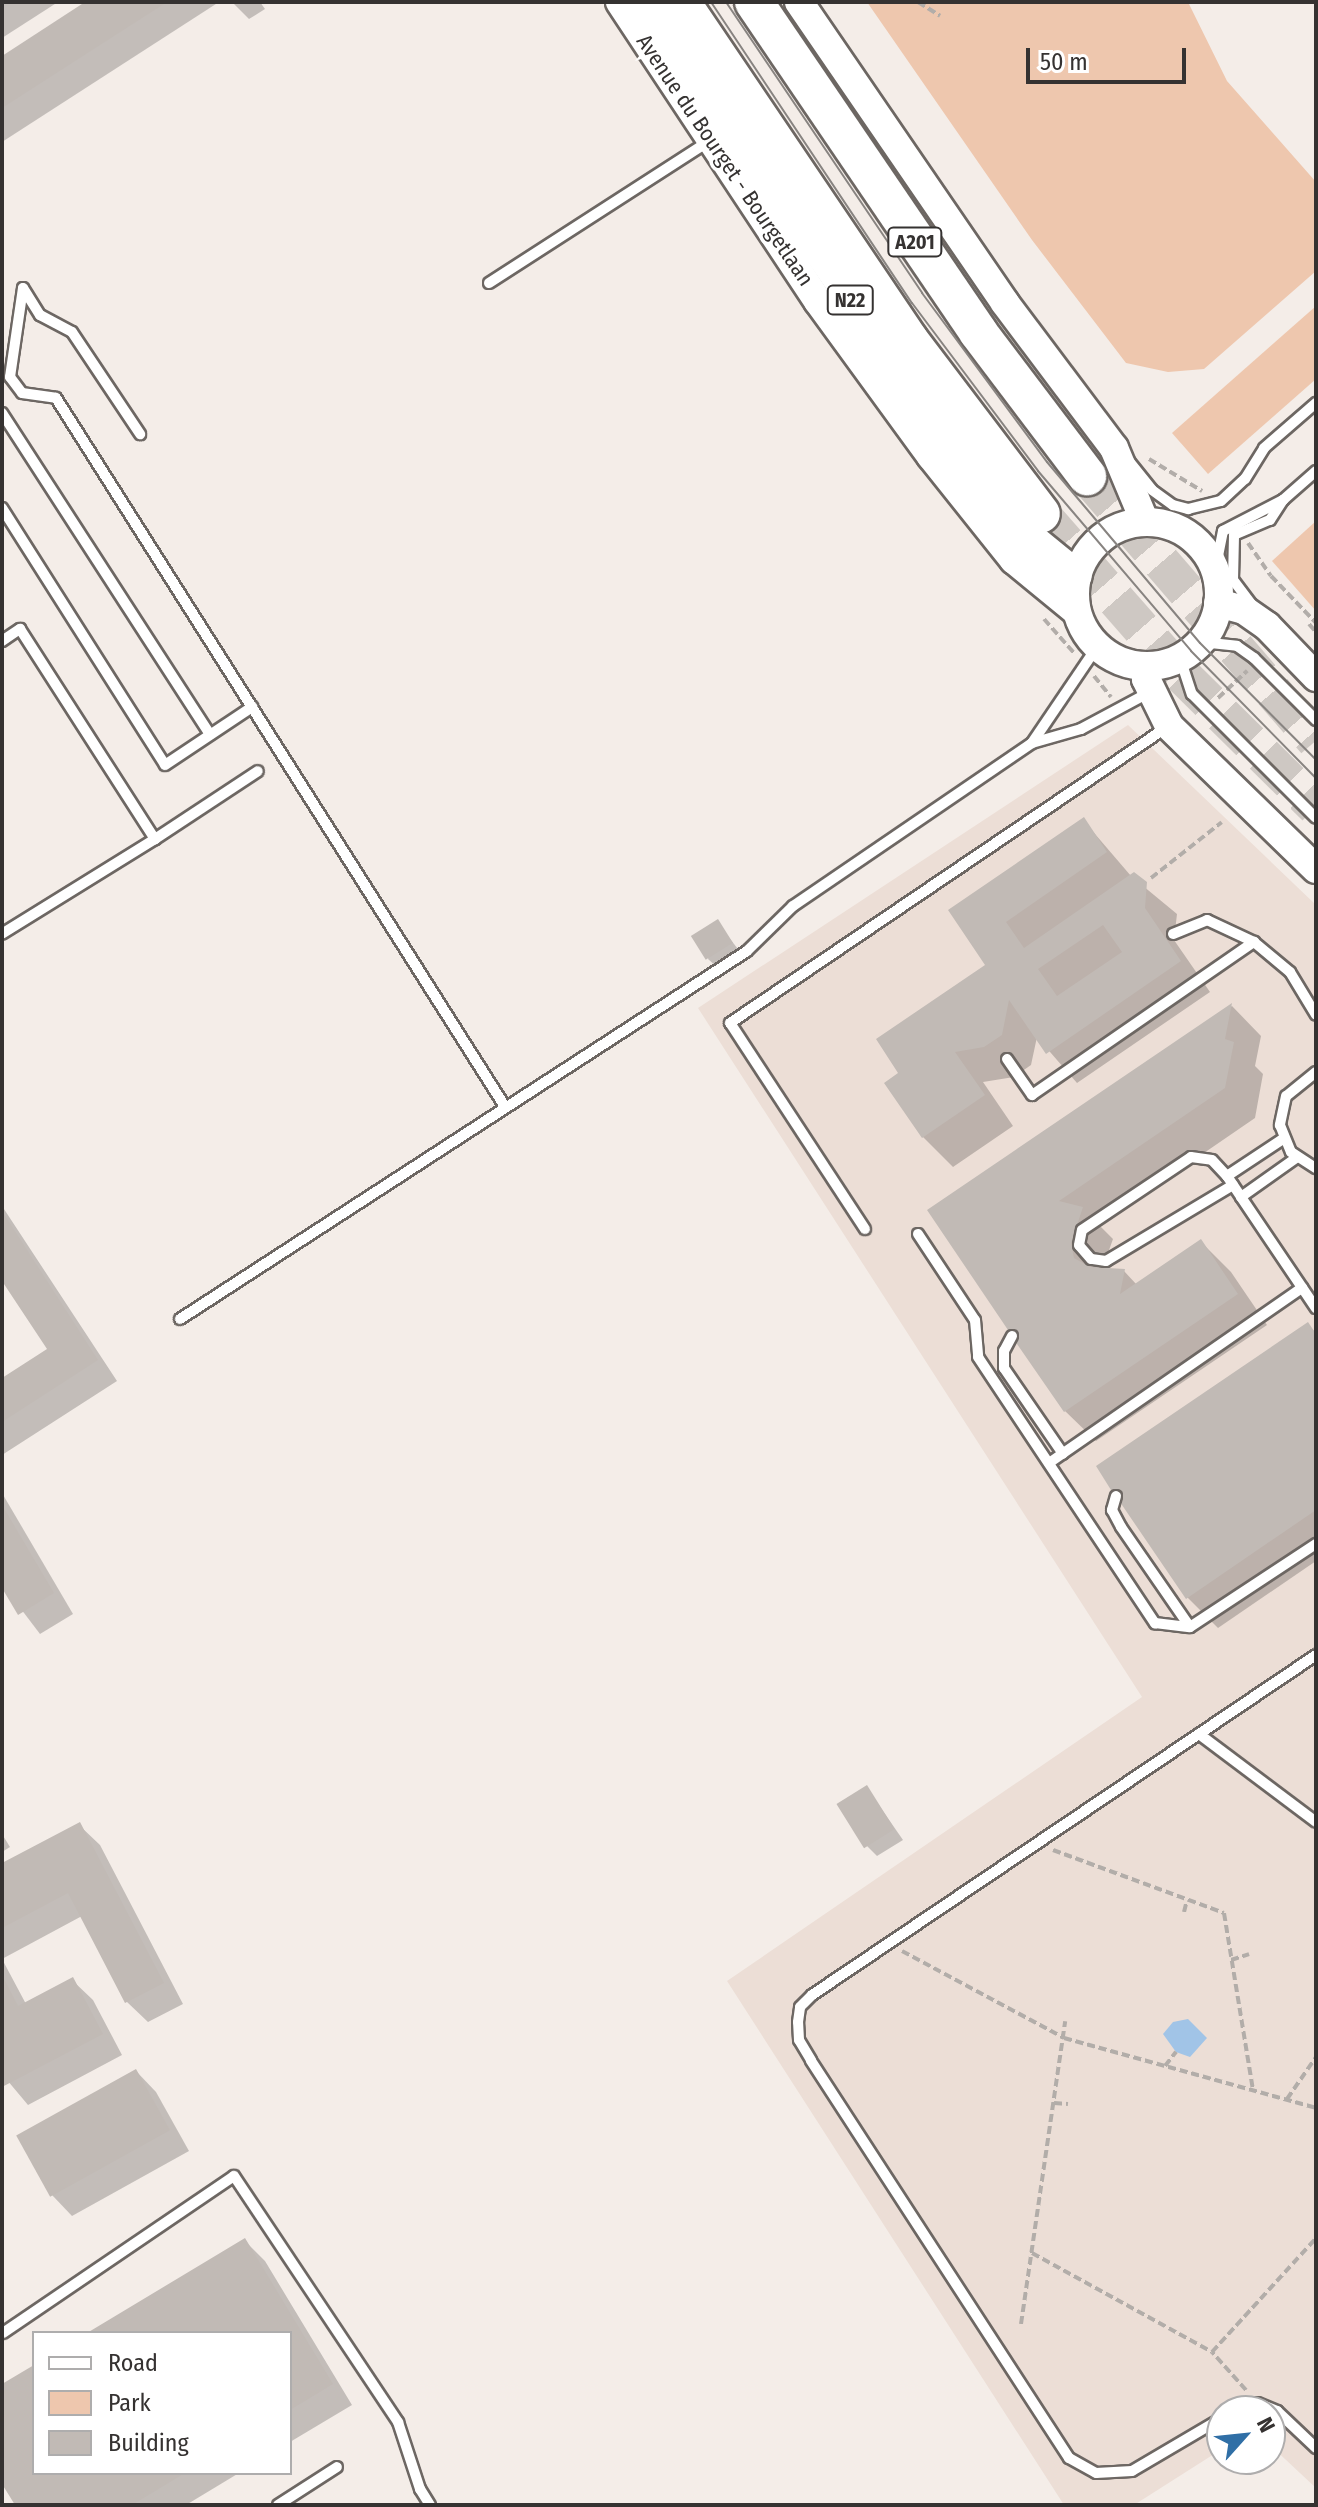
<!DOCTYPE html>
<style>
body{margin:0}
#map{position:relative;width:1318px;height:2507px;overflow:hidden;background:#f4ede8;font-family:"Fira Sans Condensed",sans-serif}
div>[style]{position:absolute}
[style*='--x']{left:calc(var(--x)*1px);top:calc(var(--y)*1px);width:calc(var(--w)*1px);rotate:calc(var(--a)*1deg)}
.built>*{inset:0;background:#ecded6}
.green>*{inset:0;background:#eec7ae}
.water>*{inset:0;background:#a1c4e7}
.shadow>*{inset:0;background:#0003}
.building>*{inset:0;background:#c1bab5;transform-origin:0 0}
.highway-tunnel>*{height:38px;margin-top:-19px;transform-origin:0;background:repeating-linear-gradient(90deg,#cec8c3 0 38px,transparent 0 57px)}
.path>*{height:4px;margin-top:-2px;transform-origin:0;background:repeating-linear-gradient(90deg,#b2ada9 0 8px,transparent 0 12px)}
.roads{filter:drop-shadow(2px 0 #6d6763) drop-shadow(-2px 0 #6d6763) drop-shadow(0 2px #6d6763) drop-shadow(0 -2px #6d6763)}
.lane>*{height:10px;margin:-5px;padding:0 5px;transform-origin:5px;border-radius:5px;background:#fff}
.secondary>*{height:28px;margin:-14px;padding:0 14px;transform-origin:14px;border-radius:14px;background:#fff}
.secondary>.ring{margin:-14px;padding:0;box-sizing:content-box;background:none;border:28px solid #fff;border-radius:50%}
.primary>*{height:32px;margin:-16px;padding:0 16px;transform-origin:16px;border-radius:16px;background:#fff}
.highway>*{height:38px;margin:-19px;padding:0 19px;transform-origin:19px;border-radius:19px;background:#fff}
.tram>*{height:2px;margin:-1px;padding:0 1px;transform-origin:1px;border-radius:1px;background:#888481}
span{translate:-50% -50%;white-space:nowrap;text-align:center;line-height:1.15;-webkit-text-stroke:7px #fff;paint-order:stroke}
.shield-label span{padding:2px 6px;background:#fff;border:2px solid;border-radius:6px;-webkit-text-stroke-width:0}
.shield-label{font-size:20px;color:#353231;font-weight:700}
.street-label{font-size:22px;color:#353231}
.frame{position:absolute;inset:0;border:4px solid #353231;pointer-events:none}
.legend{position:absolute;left:32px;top:2331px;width:260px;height:144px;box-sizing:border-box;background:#fff;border:2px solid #aeadad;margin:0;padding:10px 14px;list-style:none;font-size:24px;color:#353231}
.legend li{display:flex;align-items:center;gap:16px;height:40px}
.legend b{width:40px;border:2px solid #aeadad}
.north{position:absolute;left:1206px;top:2395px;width:80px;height:80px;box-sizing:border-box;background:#fff;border:2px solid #aeadad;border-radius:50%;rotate:63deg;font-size:22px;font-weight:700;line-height:32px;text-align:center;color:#353231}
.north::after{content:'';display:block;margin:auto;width:28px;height:36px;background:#306fa6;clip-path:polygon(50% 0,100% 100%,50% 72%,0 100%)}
.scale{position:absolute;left:1026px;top:48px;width:160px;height:36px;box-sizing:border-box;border:4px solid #353231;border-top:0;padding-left:10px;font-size:24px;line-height:28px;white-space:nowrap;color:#353231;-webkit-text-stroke:6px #fff;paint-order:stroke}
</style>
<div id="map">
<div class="built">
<i style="clip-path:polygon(1128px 725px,1316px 905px,1316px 2488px,1270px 2445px,1270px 2411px,1222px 2411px,1222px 2449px,1134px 2505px,1064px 2505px,727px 1981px,1142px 1697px,698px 1008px)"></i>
</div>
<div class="green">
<i style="clip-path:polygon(867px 2px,1188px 2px,1227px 81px,1316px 182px,1316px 271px,1204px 369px,1168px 372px,1126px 363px,1032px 240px)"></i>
<i style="clip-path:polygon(1316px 306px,1316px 379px,1208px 474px,1172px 433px)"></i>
<i style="clip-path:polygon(1316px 521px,1316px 611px,1272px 561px)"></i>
</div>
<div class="water">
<i style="clip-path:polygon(1188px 2019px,1207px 2038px,1190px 2057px,1176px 2052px,1163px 2034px,1173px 2022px)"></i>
</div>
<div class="shadow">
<i style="clip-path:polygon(2px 2px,58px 2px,2px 38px)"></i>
<i style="clip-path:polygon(89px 2px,219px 2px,2px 142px,2px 58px)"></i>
<i style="clip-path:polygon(232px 2px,260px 2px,265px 9px,249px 19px)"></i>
<i style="clip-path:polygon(1083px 820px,1131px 876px,1177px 914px,1174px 940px,1210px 992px,1077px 1083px,1037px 1037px,1031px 1065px,1014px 1077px,983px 1082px,1013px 1126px,953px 1167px,923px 1137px,901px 1073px,988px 965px,951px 911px)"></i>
<i style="clip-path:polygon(717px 922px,741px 953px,718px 968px,708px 959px)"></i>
<i style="clip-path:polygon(1232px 1006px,1261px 1036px,1255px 1066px,1263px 1074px,1255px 1118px,1099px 1225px,1113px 1239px,1102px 1270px,1124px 1271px,1137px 1285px,1200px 1241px,1231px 1272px,1267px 1325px,1096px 1441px,1065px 1411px,930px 1211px)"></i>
<i style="clip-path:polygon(2px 1206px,117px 1381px,2px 1455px,2px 1381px,49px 1350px,2px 1277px)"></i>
<i style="clip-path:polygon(1308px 1325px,1316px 1333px,1316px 1561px,1218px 1628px,1188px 1598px,1113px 1488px)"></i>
<i style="clip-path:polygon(2px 1493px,73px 1614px,40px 1634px,2px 1584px)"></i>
<i style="clip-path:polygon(867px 1788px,903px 1840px,877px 1856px,867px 1846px)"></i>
<i style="clip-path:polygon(79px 1825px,100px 1845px,183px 2004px,148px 2022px,127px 2002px,82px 1916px,2px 1959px,2px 1866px)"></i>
<i style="clip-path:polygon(2px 1834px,10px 1847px,2px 1852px)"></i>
<i style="clip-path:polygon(2px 1959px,26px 2004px,72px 1980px,93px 2000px,122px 2055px,28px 2105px,2px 2074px)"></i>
<i style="clip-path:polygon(136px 2071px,156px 2092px,189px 2151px,72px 2216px,52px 2195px)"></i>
<i style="clip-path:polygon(244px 2240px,265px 2261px,352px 2405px,290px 2442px,290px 2333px,91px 2333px)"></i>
<i style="clip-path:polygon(34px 2367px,34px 2473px,239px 2473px,186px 2505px,17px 2505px,2px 2480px,2px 2387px)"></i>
</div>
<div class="building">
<i style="clip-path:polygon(85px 2px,167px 2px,2px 108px,2px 56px)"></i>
<i style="clip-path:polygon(evenodd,1084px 817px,1107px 852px,1006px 922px,1024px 948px,1134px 872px,1147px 882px,1145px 908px,1181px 961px,1046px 1054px,1009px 1000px,1002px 1035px,984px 1047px,955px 1052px,985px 1095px,922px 1138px,884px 1083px,898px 1073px,876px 1039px,985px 965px,948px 910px,1084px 817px,1103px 925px,1122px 952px,1057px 996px,1038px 969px,1103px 925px)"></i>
<i style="left:718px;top:919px;width:28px;height:32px;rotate:58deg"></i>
<i style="clip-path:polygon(1232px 1003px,1225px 1039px,1234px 1042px,1225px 1088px,1059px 1201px,1083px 1207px,1071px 1243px,1074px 1258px,1090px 1267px,1125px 1269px,1120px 1294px,1201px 1239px,1238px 1294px,1064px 1412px,1017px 1344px,1018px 1331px,1008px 1330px,927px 1210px)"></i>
<i style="clip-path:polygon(2px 1211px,98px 1360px,2px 1422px,2px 1378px,47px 1349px,2px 1281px)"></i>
<i style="clip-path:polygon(1308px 1322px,1316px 1334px,1316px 1510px,1186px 1599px,1122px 1505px,1122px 1491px,1111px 1490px,1096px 1466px)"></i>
<i style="clip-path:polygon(2px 1505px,54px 1593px,18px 1615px,2px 1588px)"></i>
<i style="left:867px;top:1785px;width:52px;height:36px;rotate:58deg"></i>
<i style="clip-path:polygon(80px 1822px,164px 1983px,125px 2003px,68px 1893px,2px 1928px,2px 1863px)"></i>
<i style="clip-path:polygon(2px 1975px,18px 2006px,73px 1977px,103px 2034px,2px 2087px)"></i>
<i style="left:136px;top:2069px;width:70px;height:137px;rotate:61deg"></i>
<i style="clip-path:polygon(245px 2238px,333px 2384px,290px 2410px,290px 2333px,87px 2333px)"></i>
<i style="clip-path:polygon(34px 2365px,34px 2473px,185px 2473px,132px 2505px,15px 2505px,2px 2484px,2px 2384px)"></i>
</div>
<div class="highway-tunnel">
<i style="--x:1087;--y:476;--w:350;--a:49.2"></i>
<i style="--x:1041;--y:514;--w:214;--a:48.8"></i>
<i style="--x:1182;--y:675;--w:188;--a:44.6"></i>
</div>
<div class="path">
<i style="--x:918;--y:2;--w:26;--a:32"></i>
<i style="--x:1149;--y:459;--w:62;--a:31.1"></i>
<i style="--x:1248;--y:543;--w:40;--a:55.1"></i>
<i style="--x:1271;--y:576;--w:65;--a:46.2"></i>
<i style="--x:1044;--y:619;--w:47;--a:48.5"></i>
<i style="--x:1309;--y:624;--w:11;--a:49"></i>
<i style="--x:1094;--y:676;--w:27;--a:51"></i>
<i style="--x:1218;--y:698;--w:40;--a:-43"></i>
<i style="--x:1151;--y:878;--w:90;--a:-38.3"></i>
<i style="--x:1053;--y:1850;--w:182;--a:20.2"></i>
<i style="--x:1224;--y:1913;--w:179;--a:80.7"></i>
<i style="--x:1184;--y:1912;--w:12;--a:-76"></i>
<i style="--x:902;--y:1951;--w:184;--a:28.2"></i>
<i style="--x:1064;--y:2038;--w:262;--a:15.5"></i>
<i style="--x:1231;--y:1960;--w:19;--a:-18"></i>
<i style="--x:1165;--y:2066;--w:18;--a:-52"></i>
<i style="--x:1287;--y:2099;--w:51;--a:-55.4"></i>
<i style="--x:1054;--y:2103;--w:14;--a:4"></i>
<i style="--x:1032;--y:2253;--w:205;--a:28.8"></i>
<i style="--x:1021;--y:2324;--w:306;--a:-81.7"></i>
<i style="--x:1246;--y:2390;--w:51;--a:-131.8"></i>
<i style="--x:1212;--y:2352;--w:154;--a:-47.6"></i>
</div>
<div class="roads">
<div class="lane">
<i style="--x:489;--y:283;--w:262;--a:-32.8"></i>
<i style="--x:23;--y:288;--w:90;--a:98.3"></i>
<i style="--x:10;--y:377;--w:20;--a:53"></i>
<i style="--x:22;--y:393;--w:34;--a:8"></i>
<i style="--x:56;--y:398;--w:837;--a:57.64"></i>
<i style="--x:23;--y:288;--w:32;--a:58"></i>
<i style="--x:40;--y:315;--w:36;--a:28"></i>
<i style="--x:72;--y:332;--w:123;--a:56.3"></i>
<i style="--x:2;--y:413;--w:383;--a:57.1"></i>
<i style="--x:1128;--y:460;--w:38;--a:51"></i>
<i style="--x:1152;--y:490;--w:26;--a:36"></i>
<i style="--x:1173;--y:505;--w:16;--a:15"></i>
<i style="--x:1188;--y:509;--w:34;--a:-14"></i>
<i style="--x:1221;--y:501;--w:33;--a:-43"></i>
<i style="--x:1245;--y:479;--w:36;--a:-58"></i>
<i style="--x:1264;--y:448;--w:69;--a:-40.9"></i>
<i style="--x:2;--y:508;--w:304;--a:57.6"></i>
<i style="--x:165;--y:765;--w:105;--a:-33.7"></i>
<i style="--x:1215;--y:571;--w:41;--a:-78.7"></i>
<i style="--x:1223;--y:531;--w:68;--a:-27.3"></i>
<i style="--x:1283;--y:500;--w:44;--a:-41.3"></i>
<i style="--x:1252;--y:605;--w:31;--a:-127"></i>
<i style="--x:1233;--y:580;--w:45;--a:-88.7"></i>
<i style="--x:1234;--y:535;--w:39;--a:-23"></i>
<i style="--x:1270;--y:520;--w:24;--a:-57"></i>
<i style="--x:2;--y:641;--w:22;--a:-34"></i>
<i style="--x:20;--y:629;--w:250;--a:57.3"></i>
<i style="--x:155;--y:839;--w:180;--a:148.2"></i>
<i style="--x:1201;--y:642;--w:36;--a:6"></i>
<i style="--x:1237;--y:646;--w:21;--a:35"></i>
<i style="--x:1254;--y:658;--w:88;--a:45"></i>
<i style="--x:1180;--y:658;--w:38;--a:72"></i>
<i style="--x:1192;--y:694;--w:175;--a:45"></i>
<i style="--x:1032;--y:743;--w:51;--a:-15.9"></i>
<i style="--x:1081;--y:729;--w:78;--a:-28.2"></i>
<i style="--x:155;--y:839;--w:123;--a:-33.4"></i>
<i style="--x:1173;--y:934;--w:37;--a:-22"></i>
<i style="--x:1207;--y:920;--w:52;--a:25.1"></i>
<i style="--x:1007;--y:1059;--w:44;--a:55.2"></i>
<i style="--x:1032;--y:1095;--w:270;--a:-34.6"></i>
<i style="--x:1254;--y:942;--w:47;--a:39.8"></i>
<i style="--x:1290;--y:972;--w:50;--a:58.8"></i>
<i style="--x:1316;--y:1072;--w:38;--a:141"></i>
<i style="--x:1286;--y:1096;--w:30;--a:102"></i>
<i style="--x:1280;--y:1125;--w:29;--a:68"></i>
<i style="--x:1291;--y:1152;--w:30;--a:33"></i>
<i style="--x:1227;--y:1176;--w:67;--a:-33.5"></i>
<i style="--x:1233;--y:1185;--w:148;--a:149.1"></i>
<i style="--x:1106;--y:1261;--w:15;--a:-172"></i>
<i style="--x:1091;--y:1259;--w:18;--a:-131"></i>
<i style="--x:1079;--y:1245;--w:15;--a:-79"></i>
<i style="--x:1082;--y:1230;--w:131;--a:-33.8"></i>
<i style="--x:1191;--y:1157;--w:21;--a:8"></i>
<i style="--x:1212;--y:1160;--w:22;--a:47"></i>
<i style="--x:1227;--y:1176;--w:25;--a:56"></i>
<i style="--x:1241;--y:1197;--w:134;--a:56"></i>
<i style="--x:1241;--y:1197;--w:67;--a:-35.3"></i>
<i style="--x:865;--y:1229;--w:246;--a:-123.2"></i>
<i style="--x:730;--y:1023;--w:528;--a:-34.11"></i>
<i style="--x:918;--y:1234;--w:103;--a:56.5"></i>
<i style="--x:975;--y:1320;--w:37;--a:85"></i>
<i style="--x:978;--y:1357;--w:320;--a:56.4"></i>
<i style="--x:1155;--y:1623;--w:35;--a:7"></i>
<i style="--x:1190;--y:1627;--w:151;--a:-33.4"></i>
<i style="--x:180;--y:1319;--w:676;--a:-32.98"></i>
<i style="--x:747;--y:951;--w:64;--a:-44.4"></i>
<i style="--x:793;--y:906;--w:289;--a:-34.3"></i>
<i style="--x:1032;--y:743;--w:116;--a:-55.9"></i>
<i style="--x:1012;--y:1336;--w:17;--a:118"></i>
<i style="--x:1004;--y:1351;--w:17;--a:90"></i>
<i style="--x:1004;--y:1368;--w:104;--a:55.5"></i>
<i style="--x:1049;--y:1463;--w:308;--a:-34.7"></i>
<i style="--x:1116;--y:1496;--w:15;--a:106"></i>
<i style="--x:1112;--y:1510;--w:19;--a:62"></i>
<i style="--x:1121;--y:1527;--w:121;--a:55.4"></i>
<i style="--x:1199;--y:1734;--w:146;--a:36.9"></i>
<i style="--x:3;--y:2333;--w:279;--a:-34.2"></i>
<i style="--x:234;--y:2176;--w:296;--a:56.3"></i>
<i style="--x:398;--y:2422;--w:71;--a:71.8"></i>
<i style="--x:420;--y:2489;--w:19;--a:58"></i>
<i style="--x:1234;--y:2411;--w:25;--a:-18"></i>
<i style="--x:1258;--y:2403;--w:21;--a:23"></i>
<i style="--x:1277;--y:2411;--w:54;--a:43.5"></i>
<i style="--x:1222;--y:2418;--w:104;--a:149.5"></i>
<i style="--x:1132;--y:2471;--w:36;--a:177"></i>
<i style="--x:1096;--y:2473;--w:31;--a:-151"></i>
<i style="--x:1069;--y:2458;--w:474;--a:-123"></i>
<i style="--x:811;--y:2060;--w:23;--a:-121"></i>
<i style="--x:799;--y:2040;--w:18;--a:-93"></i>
<i style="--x:798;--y:2022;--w:15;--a:-82"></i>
<i style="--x:800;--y:2007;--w:17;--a:-45"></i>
<i style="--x:812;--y:1995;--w:608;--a:-34"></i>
<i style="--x:278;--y:2505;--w:70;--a:-32.8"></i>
</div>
<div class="secondary">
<i style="--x:620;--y:2;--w:359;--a:56.5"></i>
<i style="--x:818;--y:301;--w:192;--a:53.9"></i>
<i style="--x:931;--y:456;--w:133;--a:51.4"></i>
<i style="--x:1014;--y:560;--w:80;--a:39.4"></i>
<i style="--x:799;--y:2;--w:365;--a:55.6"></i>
<i style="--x:1005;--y:303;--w:181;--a:53.1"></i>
<i style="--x:1114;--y:448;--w:80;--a:67.3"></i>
<i class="ring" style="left:1075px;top:522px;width:116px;height:116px"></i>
<i style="--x:1218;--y:603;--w:27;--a:15"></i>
<i style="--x:1244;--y:610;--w:28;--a:35"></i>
<i style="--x:1267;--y:626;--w:71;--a:46.1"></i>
<i style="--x:1148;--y:666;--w:13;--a:99"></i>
<i style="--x:1146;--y:679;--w:52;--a:63.9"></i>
<i style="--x:1169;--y:726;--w:205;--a:44.2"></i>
</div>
<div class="primary">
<i style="--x:650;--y:2;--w:540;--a:55.72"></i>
<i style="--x:954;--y:448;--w:100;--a:51.9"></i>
<i style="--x:1016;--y:527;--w:77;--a:39.2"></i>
</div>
<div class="highway">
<i style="--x:681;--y:2;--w:408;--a:56"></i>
<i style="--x:909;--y:340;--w:218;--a:52.8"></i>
<i style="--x:754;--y:2;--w:399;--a:55.8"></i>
<i style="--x:978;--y:332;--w:181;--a:52.9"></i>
</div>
</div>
<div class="tram">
<i style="--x:711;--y:2;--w:362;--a:56.3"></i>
<i style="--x:912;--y:303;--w:210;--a:53.1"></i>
<i style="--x:1038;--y:471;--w:236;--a:49.6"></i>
<i style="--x:1191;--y:651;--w:178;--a:45.5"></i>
<i style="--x:726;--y:2;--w:351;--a:56"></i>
<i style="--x:922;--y:293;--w:210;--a:53.5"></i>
<i style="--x:1047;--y:462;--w:237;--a:49.8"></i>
<i style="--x:1200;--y:643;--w:165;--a:45.2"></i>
</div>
<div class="shield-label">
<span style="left:915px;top:242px">A201</span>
<span style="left:850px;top:300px">N22</span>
</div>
<div class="street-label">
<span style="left:725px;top:160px;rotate:56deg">Avenue du Bourget - Bourgetlaan</span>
</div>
<div class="frame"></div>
<ul class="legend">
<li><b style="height:10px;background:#fff"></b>Road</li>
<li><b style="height:22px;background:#eec7ae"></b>Park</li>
<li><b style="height:22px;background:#c1bab5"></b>Building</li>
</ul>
<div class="north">N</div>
<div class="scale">50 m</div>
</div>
